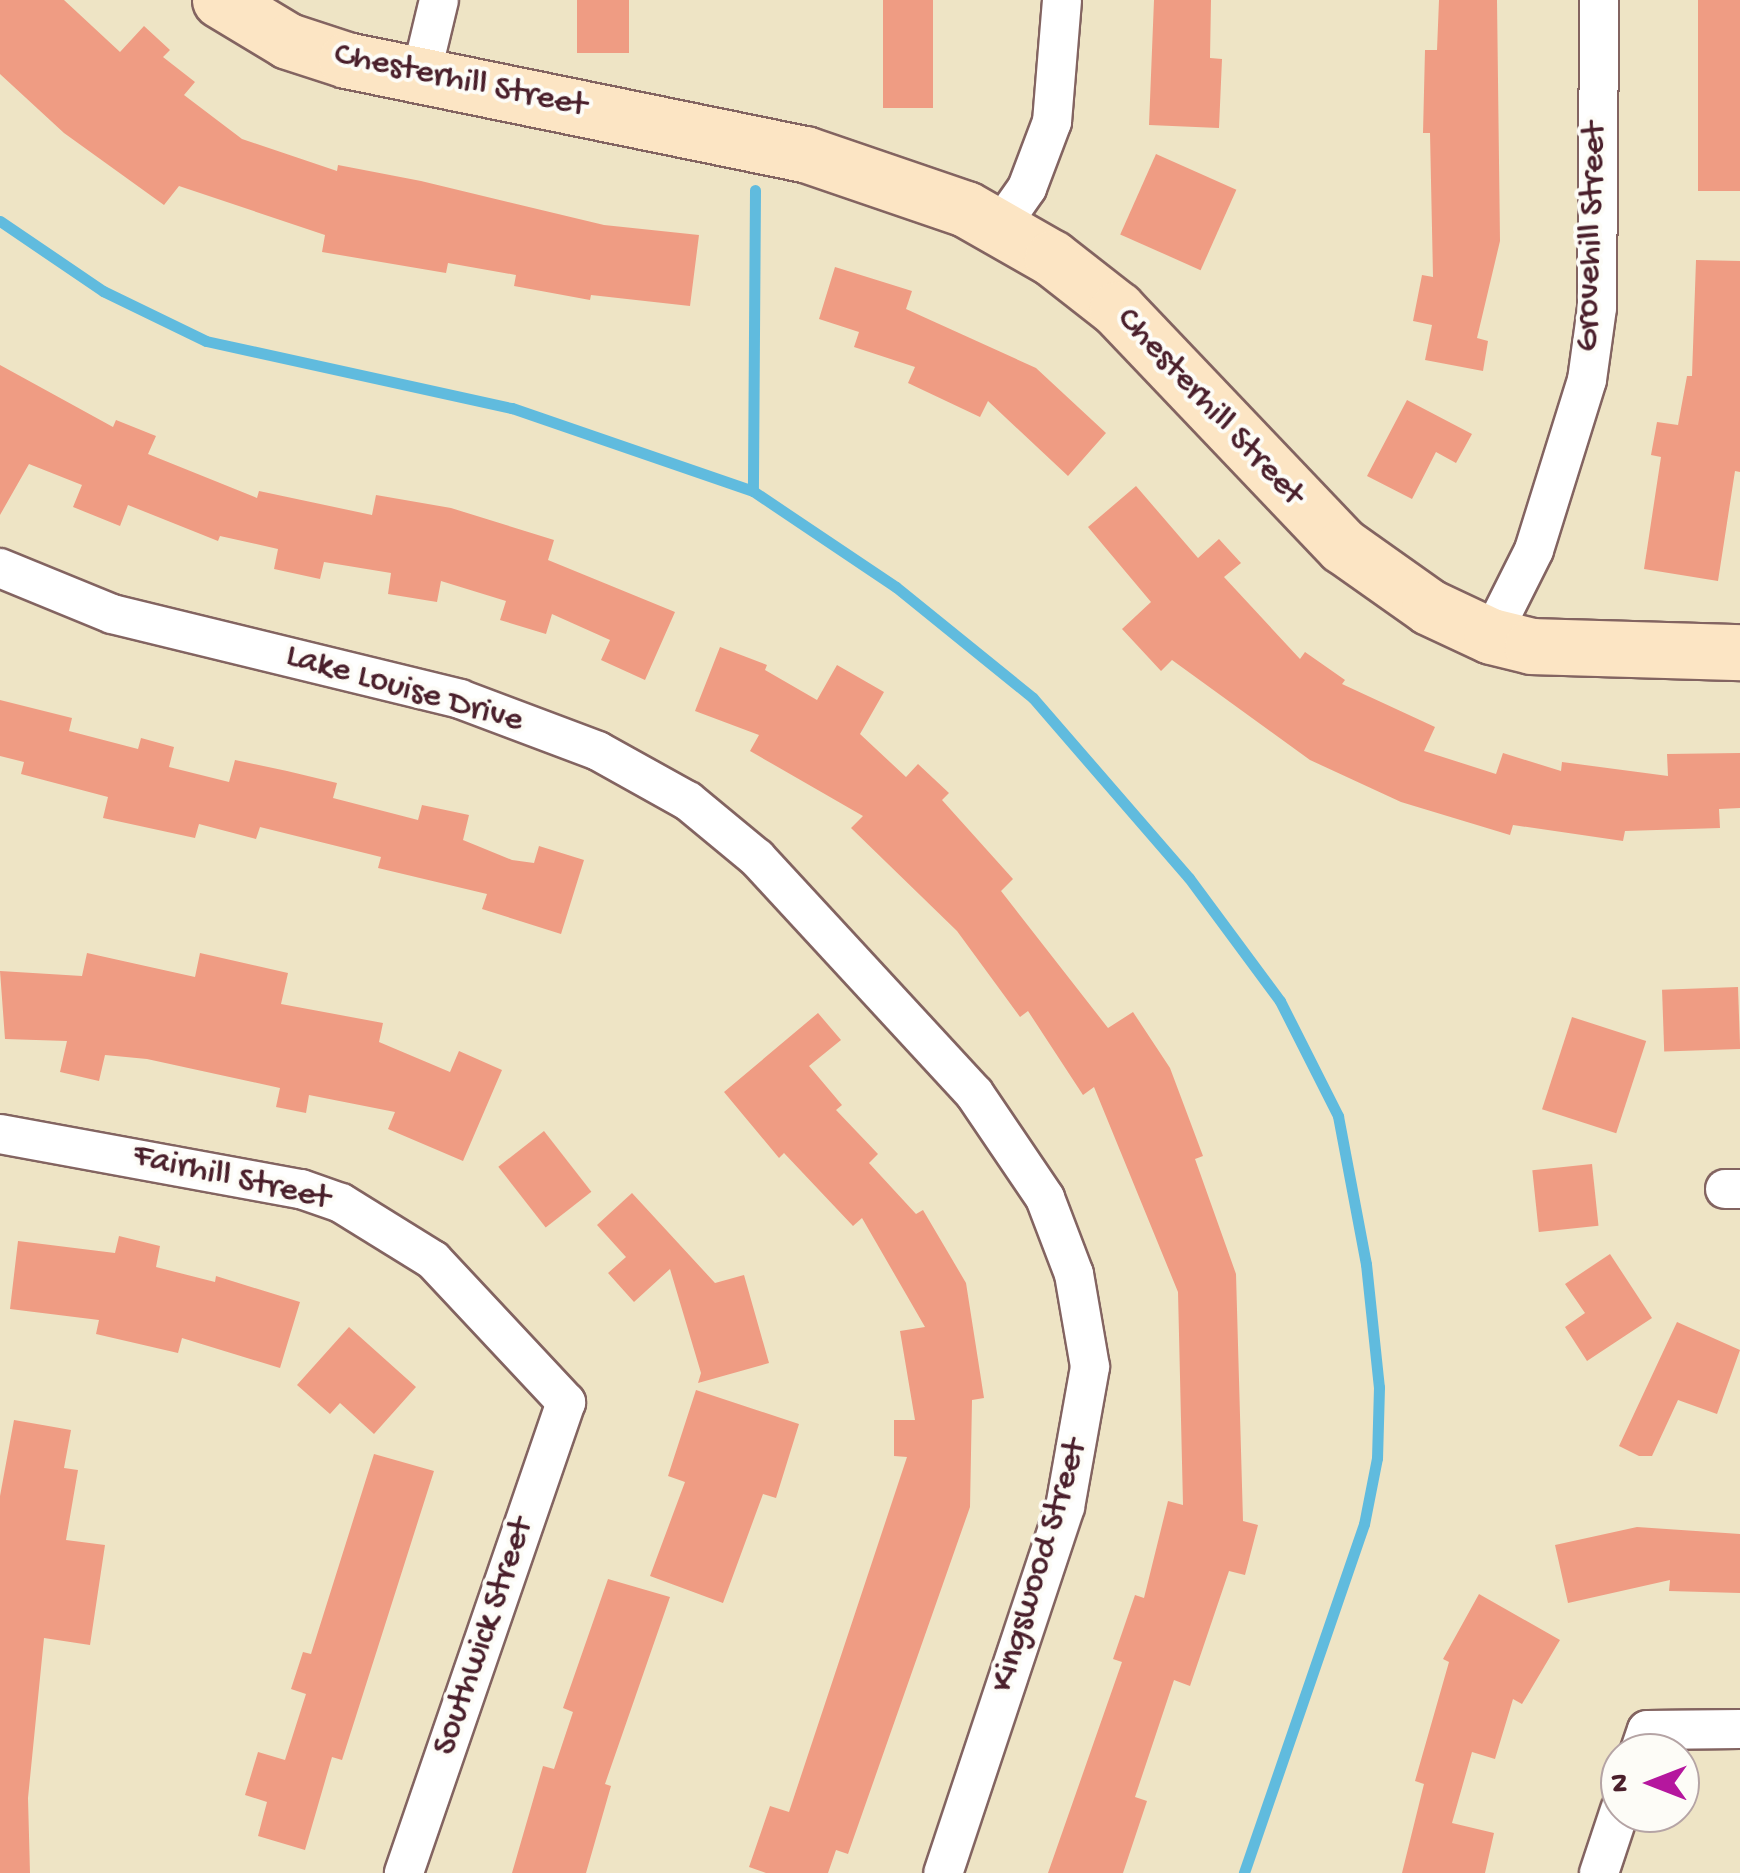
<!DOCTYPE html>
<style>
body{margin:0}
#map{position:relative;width:1740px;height:1873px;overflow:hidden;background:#eee4c5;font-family:"Gochi Hand",sans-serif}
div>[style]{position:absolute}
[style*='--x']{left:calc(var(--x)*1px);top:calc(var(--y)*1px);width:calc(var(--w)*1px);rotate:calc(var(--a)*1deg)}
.stream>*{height:11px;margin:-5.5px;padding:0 5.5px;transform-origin:5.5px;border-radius:5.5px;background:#60bbde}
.building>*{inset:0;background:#ef9c83;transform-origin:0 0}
.roads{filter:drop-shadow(2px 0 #836461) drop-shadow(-2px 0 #836461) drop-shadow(0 2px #836461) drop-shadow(0 -2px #836461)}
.street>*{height:38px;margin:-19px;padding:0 19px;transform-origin:19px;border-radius:19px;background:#fff}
.secondary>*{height:55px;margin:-27.5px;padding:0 27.5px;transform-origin:27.5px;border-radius:27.5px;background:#fce5c4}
span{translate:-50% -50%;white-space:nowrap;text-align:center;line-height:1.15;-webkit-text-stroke:8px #fdfcf7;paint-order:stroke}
.street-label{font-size:35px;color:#4a1f2b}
.north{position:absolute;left:1600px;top:1733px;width:100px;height:100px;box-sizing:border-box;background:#fdfcf7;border:2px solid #b5a4a5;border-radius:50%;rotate:270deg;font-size:28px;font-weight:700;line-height:40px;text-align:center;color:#4a1f2b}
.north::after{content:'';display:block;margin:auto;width:35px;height:45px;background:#b5179e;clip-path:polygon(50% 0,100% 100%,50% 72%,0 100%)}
</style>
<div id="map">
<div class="stream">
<i style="--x:755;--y:190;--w:301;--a:90.4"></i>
<i style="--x:753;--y:491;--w:172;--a:33.9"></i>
<i style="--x:896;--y:587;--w:176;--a:39"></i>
<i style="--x:1033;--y:698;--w:238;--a:49.1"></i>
<i style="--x:1189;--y:878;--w:153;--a:53.5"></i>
<i style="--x:1280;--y:1001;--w:129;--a:63.2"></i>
<i style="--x:1338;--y:1116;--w:151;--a:79.3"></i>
<i style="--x:1366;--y:1264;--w:124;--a:84"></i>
<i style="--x:1379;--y:1387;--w:71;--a:91.6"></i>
<i style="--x:1377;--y:1458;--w:67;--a:101.1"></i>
<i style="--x:1364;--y:1524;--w:369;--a:109"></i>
<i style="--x:0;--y:221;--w:125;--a:34.2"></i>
<i style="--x:103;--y:291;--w:114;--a:25.9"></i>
<i style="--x:206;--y:341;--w:313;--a:12.4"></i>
<i style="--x:512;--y:408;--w:255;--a:19"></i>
</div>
<div class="building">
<i style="clip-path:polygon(0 0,64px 0,120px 52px,144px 26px,170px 50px,163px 57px,195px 82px,184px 95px,242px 139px,337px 171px,338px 165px,421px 181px,604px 225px,699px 235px,690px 306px,591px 295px,590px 300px,514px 286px,516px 275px,448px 263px,446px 273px,322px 252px,325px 235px,179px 186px,164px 205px,64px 133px,0 74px)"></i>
<i style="left:577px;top:0;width:52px;height:53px"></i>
<i style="left:883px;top:0;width:50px;height:108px"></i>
<i style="clip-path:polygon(1154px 0,1211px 0,1210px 58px,1222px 59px,1219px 128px,1149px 125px)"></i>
<i style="clip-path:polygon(1439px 0,1497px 0,1500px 241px,1477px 338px,1488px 341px,1483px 371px,1425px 360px,1432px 325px,1413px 321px,1422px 275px,1433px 277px,1430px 133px,1423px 133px,1425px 50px,1437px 50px)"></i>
<i style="left:1698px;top:0;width:42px;height:191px"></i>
<i style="left:1156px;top:154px;width:88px;height:88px;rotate:24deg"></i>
<i style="clip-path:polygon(1696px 260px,1740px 261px,1740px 472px,1735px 471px,1718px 581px,1644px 569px,1661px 457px,1651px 455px,1657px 422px,1678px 425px,1687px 376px,1692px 376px)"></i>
<i style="clip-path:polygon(835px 267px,912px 291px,906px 309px,1036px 368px,1106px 433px,1068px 476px,988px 401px,980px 417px,908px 383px,915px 367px,854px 347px,859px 332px,819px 319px)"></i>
<i style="clip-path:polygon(0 365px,113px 427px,116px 420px,156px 436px,148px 454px,257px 498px,259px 491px,372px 515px,376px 495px,451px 508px,554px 540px,548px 560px,675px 612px,645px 680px,601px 660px,610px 640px,552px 614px,546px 634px,500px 620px,506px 601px,441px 581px,437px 602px,388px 594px,391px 573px,324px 562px,320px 579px,274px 569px,278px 549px,220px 536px,218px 541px,128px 505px,120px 526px,73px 507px,82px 485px,29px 464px,0 515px)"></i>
<i style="clip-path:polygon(1407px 400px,1472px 434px,1456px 463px,1436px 452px,1412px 499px,1367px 476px)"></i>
<i style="clip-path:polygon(1136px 486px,1198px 558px,1219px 539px,1241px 563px,1224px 577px,1300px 659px,1305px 652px,1345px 680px,1342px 684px,1435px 727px,1424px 751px,1496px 774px,1503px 753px,1561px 771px,1562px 762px,1668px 776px,1667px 754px,1740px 753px,1740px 808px,1719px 809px,1720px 828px,1625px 831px,1623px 841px,1513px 825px,1510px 835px,1401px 802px,1310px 760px,1172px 660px,1161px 671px,1122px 629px,1151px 602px,1088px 527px)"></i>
<i style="clip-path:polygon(720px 647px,767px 665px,765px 670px,817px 700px,837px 665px,884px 692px,860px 734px,906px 777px,918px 764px,949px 793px,942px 800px,1013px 879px,1001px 891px,1108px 1028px,1133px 1012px,1170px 1068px,1203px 1156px,1195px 1159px,1236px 1274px,1243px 1521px,1258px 1525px,1245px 1575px,1229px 1571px,1190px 1686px,1174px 1680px,1135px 1797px,1147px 1801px,1123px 1873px,1048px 1873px,1122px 1662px,1113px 1659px,1135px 1595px,1144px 1598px,1168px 1501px,1183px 1505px,1178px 1292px,1094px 1087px,1083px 1095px,1028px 1011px,1020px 1017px,957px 931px,851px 828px,863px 816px,750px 751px,759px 735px,695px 711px)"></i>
<i style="clip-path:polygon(0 700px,72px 718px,69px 731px,138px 749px,141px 738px,174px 747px,169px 767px,229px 782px,235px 760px,287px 771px,337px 783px,333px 798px,418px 820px,422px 805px,469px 815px,463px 840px,512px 860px,534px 863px,539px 846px,584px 860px,561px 934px,482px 909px,487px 894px,378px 868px,381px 857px,260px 827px,256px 839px,199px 824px,195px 838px,103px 818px,108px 797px,21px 774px,24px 762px,0 756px)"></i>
<i style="clip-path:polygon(87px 953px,195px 977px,200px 953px,288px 973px,281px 1004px,383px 1023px,379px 1042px,450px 1072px,459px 1051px,502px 1070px,463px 1161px,388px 1129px,395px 1112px,309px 1095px,306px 1113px,276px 1107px,280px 1088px,147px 1059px,105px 1055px,99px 1081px,60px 1072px,67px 1041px,5px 1039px,0 971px,82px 976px)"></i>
<i style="left:1738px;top:987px;width:62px;height:76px;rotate:88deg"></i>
<i style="clip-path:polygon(818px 1013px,841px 1040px,809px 1066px,842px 1105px,836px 1110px,878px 1154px,869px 1163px,916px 1214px,923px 1210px,966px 1283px,984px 1398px,972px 1400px,970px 1507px,848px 1854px,836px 1850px,828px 1873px,766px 1873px,749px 1867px,770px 1806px,789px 1812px,907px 1457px,894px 1456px,894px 1420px,915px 1420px,900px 1331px,925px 1327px,862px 1218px,853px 1226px,784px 1153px,779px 1158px,724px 1092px)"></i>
<i style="left:1572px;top:1017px;width:78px;height:97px;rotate:18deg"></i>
<i style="left:544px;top:1131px;width:77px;height:58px;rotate:52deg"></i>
<i style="left:1592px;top:1164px;width:62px;height:60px;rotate:84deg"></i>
<i style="clip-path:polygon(632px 1193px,715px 1283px,744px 1275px,769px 1363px,698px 1383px,701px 1373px,670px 1269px,634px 1302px,608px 1273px,626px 1257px,597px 1225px)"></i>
<i style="clip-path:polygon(119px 1236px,160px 1246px,156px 1267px,215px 1282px,216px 1276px,300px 1302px,280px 1368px,182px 1338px,178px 1353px,96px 1334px,99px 1320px,10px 1309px,18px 1241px,115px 1253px)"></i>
<i style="clip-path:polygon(1610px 1254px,1652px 1318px,1587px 1361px,1565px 1327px,1585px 1313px,1565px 1284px)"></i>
<i style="clip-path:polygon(1677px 1322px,1740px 1350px,1717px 1414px,1678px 1400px,1652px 1456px,1639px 1456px,1619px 1446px)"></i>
<i style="clip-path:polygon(349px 1327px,416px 1387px,374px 1434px,340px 1403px,330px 1414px,297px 1385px)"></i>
<i style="clip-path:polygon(696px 1390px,799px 1424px,776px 1498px,763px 1494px,723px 1603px,650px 1576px,685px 1482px,668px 1476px)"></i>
<i style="clip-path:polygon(14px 1420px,71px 1430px,64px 1468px,78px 1470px,66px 1540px,105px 1545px,90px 1645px,44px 1638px,28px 1798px,30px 1873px,0 1873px,0 1496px)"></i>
<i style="clip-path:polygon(374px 1454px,434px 1471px,342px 1760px,332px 1757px,305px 1850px,258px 1836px,267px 1802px,245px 1795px,258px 1752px,285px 1760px,306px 1694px,291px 1689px,303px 1652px,311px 1654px)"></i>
<i style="clip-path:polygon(1637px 1527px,1740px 1534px,1740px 1593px,1669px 1591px,1670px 1580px,1568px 1603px,1555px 1545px)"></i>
<i style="clip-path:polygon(608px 1579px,670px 1597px,605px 1784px,611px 1786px,586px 1873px,512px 1873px,543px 1766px,554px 1769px,573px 1712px,563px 1708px)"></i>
<i style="clip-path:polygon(1479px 1594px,1560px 1640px,1522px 1704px,1513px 1699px,1495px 1759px,1472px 1752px,1452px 1823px,1494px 1833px,1485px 1873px,1402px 1873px,1424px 1784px,1415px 1781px,1449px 1662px,1443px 1659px)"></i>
</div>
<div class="roads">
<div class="street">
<i style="--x:421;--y:75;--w:77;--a:-76.5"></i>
<i style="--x:999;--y:228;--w:49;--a:-55"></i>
<i style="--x:1027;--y:188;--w:71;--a:-69.3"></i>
<i style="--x:1052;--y:122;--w:122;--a:-85.3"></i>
<i style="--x:0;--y:568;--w:121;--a:22.3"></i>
<i style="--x:112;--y:614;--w:358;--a:13.7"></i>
<i style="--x:460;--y:699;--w:147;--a:20.6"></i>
<i style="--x:598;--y:751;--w:103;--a:29.1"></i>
<i style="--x:688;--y:801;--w:89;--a:39.6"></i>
<i style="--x:757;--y:858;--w:320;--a:47.3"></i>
<i style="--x:974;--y:1093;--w:127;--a:55.9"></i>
<i style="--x:1045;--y:1198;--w:81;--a:69.1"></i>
<i style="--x:1074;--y:1274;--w:94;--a:80.2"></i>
<i style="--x:1090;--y:1367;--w:142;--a:100.1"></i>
<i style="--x:1065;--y:1507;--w:386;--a:108.4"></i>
<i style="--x:1491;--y:636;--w:96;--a:-63.4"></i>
<i style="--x:1534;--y:550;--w:178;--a:-72.7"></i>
<i style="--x:1587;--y:380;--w:73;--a:-82.1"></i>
<i style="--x:1597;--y:308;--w:308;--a:-89.6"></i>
<i style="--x:0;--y:1134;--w:306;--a:10.4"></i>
<i style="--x:301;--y:1189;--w:42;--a:19.3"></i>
<i style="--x:341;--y:1203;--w:108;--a:31.8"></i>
<i style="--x:433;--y:1260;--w:195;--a:46.9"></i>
<i style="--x:566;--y:1402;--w:498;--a:109"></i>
<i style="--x:1725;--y:1189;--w:15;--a:0"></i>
<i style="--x:1639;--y:1753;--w:24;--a:-71"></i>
<i style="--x:1647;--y:1730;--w:93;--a:-0.6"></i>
<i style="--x:1599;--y:1873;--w:66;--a:-71.6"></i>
</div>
<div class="secondary">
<i style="--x:220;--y:0;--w:79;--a:31.1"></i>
<i style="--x:288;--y:41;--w:61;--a:18.1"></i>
<i style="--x:346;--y:60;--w:469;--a:11.6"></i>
<i style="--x:805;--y:154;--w:170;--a:18.9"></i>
<i style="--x:966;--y:209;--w:99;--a:29.7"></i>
<i style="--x:1052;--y:258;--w:83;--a:38.1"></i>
<i style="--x:1117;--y:309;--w:327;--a:46.4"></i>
<i style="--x:1343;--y:546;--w:105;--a:35.3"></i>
<i style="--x:1429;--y:607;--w:68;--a:25.1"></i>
<i style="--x:1491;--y:636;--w:42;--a:13.7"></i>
<i style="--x:1532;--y:646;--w:208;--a:1.7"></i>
</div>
</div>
<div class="street-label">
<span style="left:460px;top:82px;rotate:12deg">Chesterhill Street</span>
<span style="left:1593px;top:237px;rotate:-88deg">Grovehill Street</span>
<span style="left:1209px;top:408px;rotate:47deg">Chesterhill Street</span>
<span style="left:404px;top:690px;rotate:16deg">Lake Louise Drive</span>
<span style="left:231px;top:1179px;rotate:13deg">Fairhill Street</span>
<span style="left:1041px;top:1566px;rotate:-73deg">Kingswood Street</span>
<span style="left:485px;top:1637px;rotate:-71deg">Southwick Street</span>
</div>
<div class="north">N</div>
</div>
